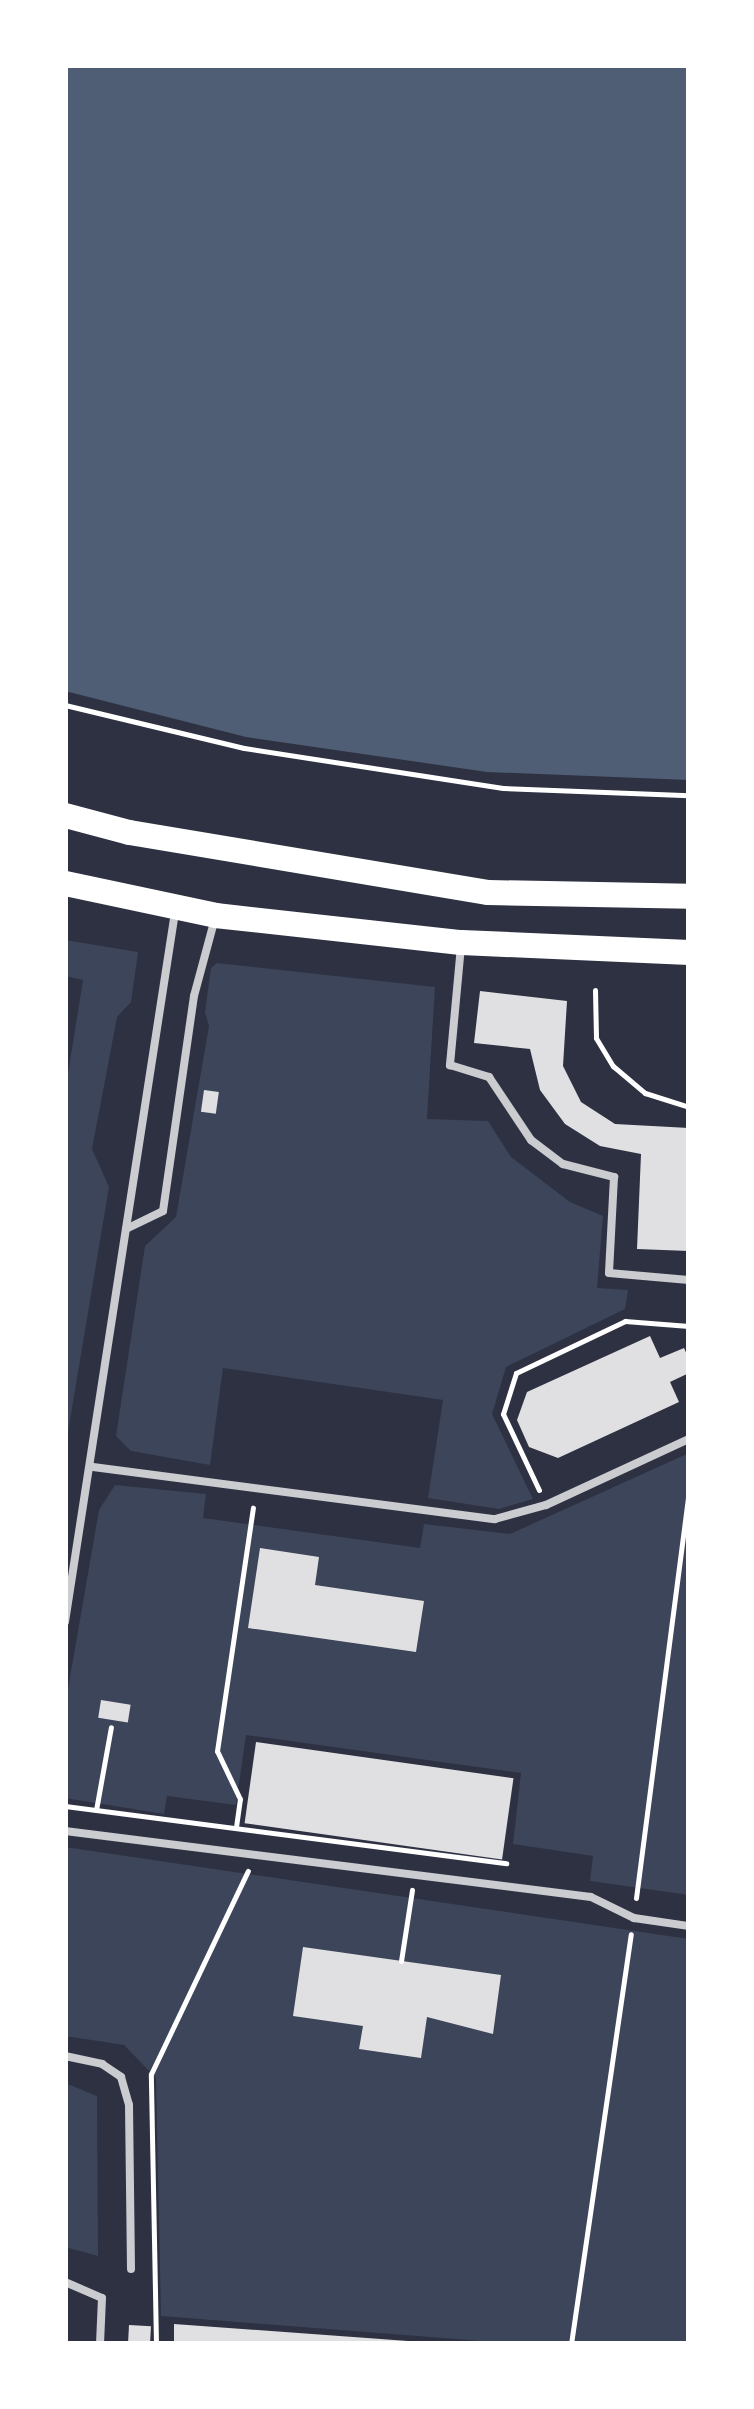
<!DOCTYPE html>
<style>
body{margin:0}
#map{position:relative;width:754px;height:2409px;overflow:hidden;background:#2d3142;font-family:"Work Sans",sans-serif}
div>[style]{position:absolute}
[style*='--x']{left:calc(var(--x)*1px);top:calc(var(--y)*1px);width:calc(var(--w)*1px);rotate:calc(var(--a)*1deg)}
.green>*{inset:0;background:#3c4559}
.water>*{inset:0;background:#4f5d75}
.building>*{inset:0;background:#e0e0e3;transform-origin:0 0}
.path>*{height:5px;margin:-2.5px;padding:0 2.5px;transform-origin:2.5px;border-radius:2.5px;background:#fff}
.service>*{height:8px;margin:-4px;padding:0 4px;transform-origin:4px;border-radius:4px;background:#caccd0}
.primary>*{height:25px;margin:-12.5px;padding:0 12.5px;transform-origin:12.5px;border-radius:12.5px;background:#fff}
span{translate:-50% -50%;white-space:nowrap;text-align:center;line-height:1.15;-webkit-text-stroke:10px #fff;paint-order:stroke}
.frame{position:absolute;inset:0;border:68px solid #fff;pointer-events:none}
</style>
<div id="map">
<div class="green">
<i style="clip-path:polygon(65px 940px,138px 952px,131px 1002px,117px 1017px,92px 1149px,109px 1187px,65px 1450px,65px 1092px,83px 980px,65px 976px)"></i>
<i style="clip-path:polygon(217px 963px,435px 987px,427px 1119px,488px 1121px,511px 1157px,570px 1202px,603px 1216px,597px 1288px,628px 1290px,625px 1309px,506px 1367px,492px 1414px,533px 1499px,499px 1509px,428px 1498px,443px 1400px,223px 1368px,210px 1465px,131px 1451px,116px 1436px,145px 1246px,176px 1217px,209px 1026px,205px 1012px,211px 968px)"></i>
<i style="clip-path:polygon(689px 1453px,689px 1895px,590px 1881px,593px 1856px,513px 1844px,521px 1773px,246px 1735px,236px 1805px,167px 1796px,164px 1814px,65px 1798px,65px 1706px,99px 1510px,115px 1485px,206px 1494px,203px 1518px,420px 1548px,424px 1524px,510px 1534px)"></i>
<i style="clip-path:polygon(65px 1847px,689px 1939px,689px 2344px,519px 2344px,161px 2316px,156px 2078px,124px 2045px,65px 2036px)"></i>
<i style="clip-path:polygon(65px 2083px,97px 2096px,98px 2256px,65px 2247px)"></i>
</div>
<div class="water">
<i style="clip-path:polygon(65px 65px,689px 65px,689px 780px,487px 772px,246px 737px,65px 691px)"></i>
</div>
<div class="building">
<i style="clip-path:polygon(480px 991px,567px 1001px,563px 1066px,581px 1102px,615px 1124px,689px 1128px,689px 1251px,637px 1249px,641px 1154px,600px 1146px,565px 1124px,540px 1090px,530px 1049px,474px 1043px)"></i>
<i style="left:204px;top:1090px;width:15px;height:22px;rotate:8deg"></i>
<i style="clip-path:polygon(650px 1336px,660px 1358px,684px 1348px,689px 1359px,689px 1373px,670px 1382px,679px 1402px,558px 1458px,529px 1447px,517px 1420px,527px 1392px)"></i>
<i style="clip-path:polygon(260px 1548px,319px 1557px,315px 1585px,424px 1601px,416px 1652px,248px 1628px)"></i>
<i style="left:101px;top:1700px;width:30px;height:18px;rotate:9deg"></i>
<i style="left:256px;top:1742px;width:260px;height:82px;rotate:8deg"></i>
<i style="clip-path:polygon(303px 1947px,501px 1975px,493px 2034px,427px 2017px,421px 2058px,359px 2049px,363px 2026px,293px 2016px)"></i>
<i style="clip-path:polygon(174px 2324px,408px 2341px,408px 2344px,174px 2344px)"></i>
<i style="left:129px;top:2325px;width:22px;height:19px;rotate:3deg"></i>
</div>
<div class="path">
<i style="--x:65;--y:705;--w:184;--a:13.5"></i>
<i style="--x:244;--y:748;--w:262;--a:8.8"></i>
<i style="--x:503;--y:788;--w:186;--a:2.2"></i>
<i style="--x:595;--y:990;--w:48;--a:88.8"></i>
<i style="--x:596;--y:1038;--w:33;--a:59"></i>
<i style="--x:613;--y:1066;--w:42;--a:40.2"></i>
<i style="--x:645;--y:1093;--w:46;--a:17.7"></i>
<i style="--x:539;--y:1490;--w:84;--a:-115.3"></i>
<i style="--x:503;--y:1414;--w:43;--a:-72.4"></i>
<i style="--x:516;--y:1373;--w:121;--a:-25.5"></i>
<i style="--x:625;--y:1321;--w:64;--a:4.5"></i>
<i style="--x:65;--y:1806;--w:445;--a:7.4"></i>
<i style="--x:96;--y:1810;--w:84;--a:-79.8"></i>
<i style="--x:236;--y:1827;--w:28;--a:-82"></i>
<i style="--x:240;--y:1799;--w:53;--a:-115.6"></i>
<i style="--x:217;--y:1751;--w:246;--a:-81.6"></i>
<i style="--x:636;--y:1898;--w:412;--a:-82.6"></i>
<i style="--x:401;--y:1961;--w:72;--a:-81.2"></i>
<i style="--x:156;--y:2344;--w:270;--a:-91.1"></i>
<i style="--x:151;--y:2074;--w:225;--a:-64.5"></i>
<i style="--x:571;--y:2344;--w:414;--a:-81.7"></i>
</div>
<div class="service">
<i style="--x:461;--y:946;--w:120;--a:95.3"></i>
<i style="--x:450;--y:1065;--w:41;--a:17.1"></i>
<i style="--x:489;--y:1077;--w:76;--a:56.3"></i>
<i style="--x:531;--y:1140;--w:40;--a:37"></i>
<i style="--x:563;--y:1164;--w:53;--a:14.3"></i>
<i style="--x:614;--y:1177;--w:96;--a:93"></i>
<i style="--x:609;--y:1273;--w:80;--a:5"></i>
<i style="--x:126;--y:1229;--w:41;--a:-25.9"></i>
<i style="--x:163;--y:1211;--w:217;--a:-81.8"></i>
<i style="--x:194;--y:996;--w:81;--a:-74.9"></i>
<i style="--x:93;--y:1467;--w:405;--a:7.4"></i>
<i style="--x:495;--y:1519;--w:53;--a:-15.4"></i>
<i style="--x:546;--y:1505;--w:157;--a:-24.8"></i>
<i style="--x:65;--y:1622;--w:718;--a:-81.19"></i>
<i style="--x:65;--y:1831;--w:530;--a:7.15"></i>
<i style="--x:591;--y:1897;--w:48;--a:26"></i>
<i style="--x:634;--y:1918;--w:56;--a:8.3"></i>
<i style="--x:65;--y:2056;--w:38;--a:12"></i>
<i style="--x:102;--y:2064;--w:23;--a:34"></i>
<i style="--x:121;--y:2077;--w:29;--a:74"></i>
<i style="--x:129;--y:2105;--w:164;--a:89.3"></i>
<i style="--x:65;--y:2282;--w:40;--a:23.4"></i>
<i style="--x:102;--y:2298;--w:46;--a:92.5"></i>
</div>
<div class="primary">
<i style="--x:65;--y:815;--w:66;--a:14.9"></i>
<i style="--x:129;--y:832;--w:364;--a:9.5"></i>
<i style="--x:488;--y:892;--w:201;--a:1.1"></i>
<i style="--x:65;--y:883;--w:153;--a:12"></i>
<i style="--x:215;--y:915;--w:247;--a:6.3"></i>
<i style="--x:461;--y:942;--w:228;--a:2.5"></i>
</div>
<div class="frame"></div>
</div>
